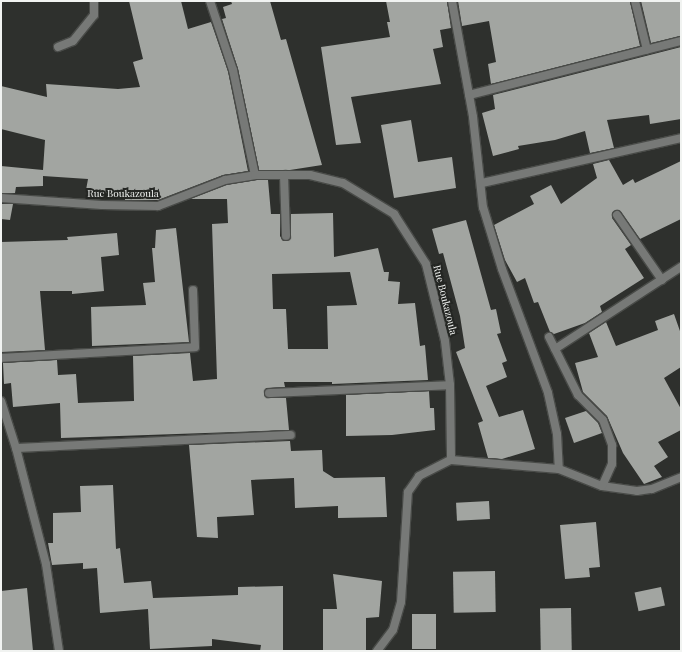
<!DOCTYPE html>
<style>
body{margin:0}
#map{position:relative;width:682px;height:652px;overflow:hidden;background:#2e302d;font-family:"Playfair Display",serif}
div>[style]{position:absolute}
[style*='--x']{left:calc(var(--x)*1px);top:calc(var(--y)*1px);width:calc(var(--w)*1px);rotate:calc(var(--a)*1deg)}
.building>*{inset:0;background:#a2a5a1;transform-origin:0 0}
.roads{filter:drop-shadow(1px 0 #494b48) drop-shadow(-1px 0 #494b48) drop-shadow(0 1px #494b48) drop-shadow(0 -1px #494b48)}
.street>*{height:8px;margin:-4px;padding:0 4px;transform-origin:4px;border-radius:4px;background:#777977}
span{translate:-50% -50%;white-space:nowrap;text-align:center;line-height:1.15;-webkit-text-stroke:4px #242623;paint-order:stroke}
.street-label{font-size:10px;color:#f1f3f1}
.frame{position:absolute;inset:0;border:2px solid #f1f3f1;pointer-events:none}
</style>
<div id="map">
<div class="building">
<i style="clip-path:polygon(129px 1px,181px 1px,188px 29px,211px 22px,228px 71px,248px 171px,223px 175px,158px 200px,125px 200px,125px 196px,86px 190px,88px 179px,43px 176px,43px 186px,16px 187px,15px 193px,1px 193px,1px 166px,43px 170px,45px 140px,1px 129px,1px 86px,47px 97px,46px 84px,118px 89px,140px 87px,133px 62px,143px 59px)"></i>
<i style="clip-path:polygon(231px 1px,270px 1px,281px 40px,286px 39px,322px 165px,290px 170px,259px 170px,238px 69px,222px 19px,226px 18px,223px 7px,232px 4px)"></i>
<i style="clip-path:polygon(386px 1px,447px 1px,451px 28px,440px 30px,443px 47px,433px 49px,441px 84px,351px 97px,361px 143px,336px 145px,321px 47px,390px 37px,387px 22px,390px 22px)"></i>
<i style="clip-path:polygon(458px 1px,630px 1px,640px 46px,491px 84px,488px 64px,496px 62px,489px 21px,462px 26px)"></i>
<i style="clip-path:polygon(641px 1px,681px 1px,681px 36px,651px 43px)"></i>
<i style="clip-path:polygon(681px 47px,681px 119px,650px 124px,649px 115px,607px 120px,614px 148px,590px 153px,585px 131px,555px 140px,518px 146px,519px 149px,493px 156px,482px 113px,495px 109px,493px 95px)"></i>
<i style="clip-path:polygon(411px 120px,418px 162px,452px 157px,456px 188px,394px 198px,381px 125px)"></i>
<i style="clip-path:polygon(609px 160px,623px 185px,633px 179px,635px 183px,681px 161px,681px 219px,640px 239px,621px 212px,614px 211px,612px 218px,631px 245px,625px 249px,644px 278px,600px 306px,602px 312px,585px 323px,554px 334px,550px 332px,538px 302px,534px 303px,525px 278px,517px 282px,505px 260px,494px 225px,534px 204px,530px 196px,551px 185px,561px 204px,597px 178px,593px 164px)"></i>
<i style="clip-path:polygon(evenodd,255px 180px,268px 180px,271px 214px,280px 214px,280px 236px,283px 241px,291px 238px,291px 214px,333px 213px,334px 257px,378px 248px,384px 272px,389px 272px,388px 281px,400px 282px,398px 304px,415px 303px,420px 346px,425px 345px,428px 380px,332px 384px,332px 382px,284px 382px,285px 387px,266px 388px,264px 394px,267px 398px,286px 398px,289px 430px,61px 438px,60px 403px,13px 407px,11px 383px,4px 384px,3px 363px,57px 360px,58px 375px,76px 374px,78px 403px,134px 401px,133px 356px,190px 353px,193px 381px,217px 379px,212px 224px,228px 223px,227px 199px,190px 199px,226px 185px,255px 180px,350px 272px,357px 305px,327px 306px,328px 349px,288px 349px,286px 309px,273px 309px,272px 274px,350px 272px)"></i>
<i style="clip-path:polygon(1px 204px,13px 204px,10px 220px,1px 219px)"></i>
<i style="clip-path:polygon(466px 220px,491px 310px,496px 309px,501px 333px,497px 334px,507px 361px,502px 363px,507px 377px,486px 386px,499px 417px,523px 410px,535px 449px,502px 459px,488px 458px,478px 423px,483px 421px,456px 352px,465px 348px,460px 316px,443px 253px,439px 254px,432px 229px)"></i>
<i style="clip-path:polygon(176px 228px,189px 342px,92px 346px,91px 307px,146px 305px,143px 283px,155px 282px,152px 248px,155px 248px,156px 230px)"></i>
<i style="clip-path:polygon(117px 233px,119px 255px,101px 257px,104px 291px,72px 294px,72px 291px,40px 291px,45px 350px,1px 352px,1px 242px,68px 240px,67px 237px)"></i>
<i style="clip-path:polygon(674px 314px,681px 334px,681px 367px,664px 378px,681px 409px,681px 430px,658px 442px,668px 457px,654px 466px,662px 477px,644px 484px,623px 453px,607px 416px,583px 392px,575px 363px,598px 357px,589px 333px,606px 322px,616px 346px,658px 330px,655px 321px)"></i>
<i style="clip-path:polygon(429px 391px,430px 408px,434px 408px,435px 430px,392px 435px,346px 436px,346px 395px)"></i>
<i style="clip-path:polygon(586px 411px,598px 423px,602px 433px,574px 443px,565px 418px)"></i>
<i style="clip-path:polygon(290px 441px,291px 451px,322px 450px,323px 471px,334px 478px,385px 477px,387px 517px,338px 518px,338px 506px,295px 508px,294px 478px,251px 480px,254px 515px,217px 517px,218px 538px,197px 537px,189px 445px)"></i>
<i style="clip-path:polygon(113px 485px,116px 549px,120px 548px,124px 583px,151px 581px,153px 598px,238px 595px,238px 587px,283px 586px,283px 651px,260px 651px,261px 645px,212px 639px,212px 646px,150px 649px,148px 609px,100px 613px,97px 568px,83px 569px,83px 563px,52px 565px,48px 543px,53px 543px,53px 513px,81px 512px,80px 486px)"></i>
<i style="left:489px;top:501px;width:18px;height:33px;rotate:87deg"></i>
<i style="clip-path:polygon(596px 522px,600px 567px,589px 568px,590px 577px,565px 579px,560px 525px)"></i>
<i style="left:495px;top:571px;width:41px;height:42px;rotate:89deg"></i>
<i style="clip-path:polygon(333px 574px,382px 581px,379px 617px,366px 618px,366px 651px,323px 651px,323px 609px,337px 609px)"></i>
<i style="left:661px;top:587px;width:19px;height:27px;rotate:78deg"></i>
<i style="clip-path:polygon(27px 588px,33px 651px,1px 651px,1px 591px)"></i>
<i style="left:571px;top:608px;width:43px;height:31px;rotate:89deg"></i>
<i style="left:412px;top:614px;width:24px;height:35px"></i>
</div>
<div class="roads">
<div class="street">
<i style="--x:210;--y:1;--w:73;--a:71.6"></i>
<i style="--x:233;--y:70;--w:107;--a:78.2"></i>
<i style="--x:452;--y:1;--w:118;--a:79.7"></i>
<i style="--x:473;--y:117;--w:91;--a:83.7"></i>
<i style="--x:483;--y:207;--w:65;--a:73"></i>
<i style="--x:502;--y:269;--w:132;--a:69.6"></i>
<i style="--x:548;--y:393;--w:42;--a:77.6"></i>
<i style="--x:557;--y:434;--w:35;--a:87"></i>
<i style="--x:635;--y:1;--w:50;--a:76.2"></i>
<i style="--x:58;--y:47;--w:16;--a:-22"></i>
<i style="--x:73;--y:41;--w:33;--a:-51"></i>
<i style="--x:94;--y:15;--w:14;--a:-90"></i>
<i style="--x:469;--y:95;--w:219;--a:-14.3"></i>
<i style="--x:284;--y:175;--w:61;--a:88.1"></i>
<i style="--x:482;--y:183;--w:204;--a:-12.7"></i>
<i style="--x:1;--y:198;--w:101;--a:4"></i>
<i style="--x:102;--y:205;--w:56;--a:1"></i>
<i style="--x:158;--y:206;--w:72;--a:-21.2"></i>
<i style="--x:225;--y:180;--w:30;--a:-9"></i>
<i style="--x:255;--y:175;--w:55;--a:0"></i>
<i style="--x:310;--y:175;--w:34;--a:14"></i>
<i style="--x:343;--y:183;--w:60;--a:31.3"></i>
<i style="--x:394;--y:214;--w:59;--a:57.4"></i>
<i style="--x:426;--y:264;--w:79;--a:76.1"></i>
<i style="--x:445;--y:341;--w:44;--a:83.5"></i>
<i style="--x:450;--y:385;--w:75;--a:89.2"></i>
<i style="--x:451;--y:460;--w:108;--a:4.8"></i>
<i style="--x:559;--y:469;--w:46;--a:21.6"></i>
<i style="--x:602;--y:486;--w:35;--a:8"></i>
<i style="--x:637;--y:491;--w:15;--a:-8"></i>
<i style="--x:652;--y:489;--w:31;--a:-22"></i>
<i style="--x:617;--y:215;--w:79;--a:55.3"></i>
<i style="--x:549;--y:337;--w:65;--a:63.4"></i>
<i style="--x:578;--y:395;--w:35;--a:45"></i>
<i style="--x:603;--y:420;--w:27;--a:70"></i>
<i style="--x:612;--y:445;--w:19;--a:90"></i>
<i style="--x:612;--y:464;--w:24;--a:114"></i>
<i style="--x:555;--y:349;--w:150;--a:-33.1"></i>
<i style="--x:1;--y:358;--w:194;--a:-3.2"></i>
<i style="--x:195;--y:347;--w:57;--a:-92"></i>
<i style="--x:269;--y:393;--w:181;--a:-2.5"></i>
<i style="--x:1;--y:401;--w:49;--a:72.3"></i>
<i style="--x:16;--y:448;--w:120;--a:75.5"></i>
<i style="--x:46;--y:564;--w:88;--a:81.5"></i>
<i style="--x:16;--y:448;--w:275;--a:-2.7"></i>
<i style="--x:377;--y:651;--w:26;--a:-53"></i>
<i style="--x:393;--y:630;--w:29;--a:-74"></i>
<i style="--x:401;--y:602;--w:110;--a:-86.4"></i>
<i style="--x:408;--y:492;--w:19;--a:-55"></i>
<i style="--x:419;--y:476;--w:36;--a:-27"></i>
</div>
</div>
<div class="street-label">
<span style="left:123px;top:194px">Rue Boukazoula</span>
<span style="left:445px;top:300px;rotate:76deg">Rue Boukazoula</span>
</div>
<div class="frame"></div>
</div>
